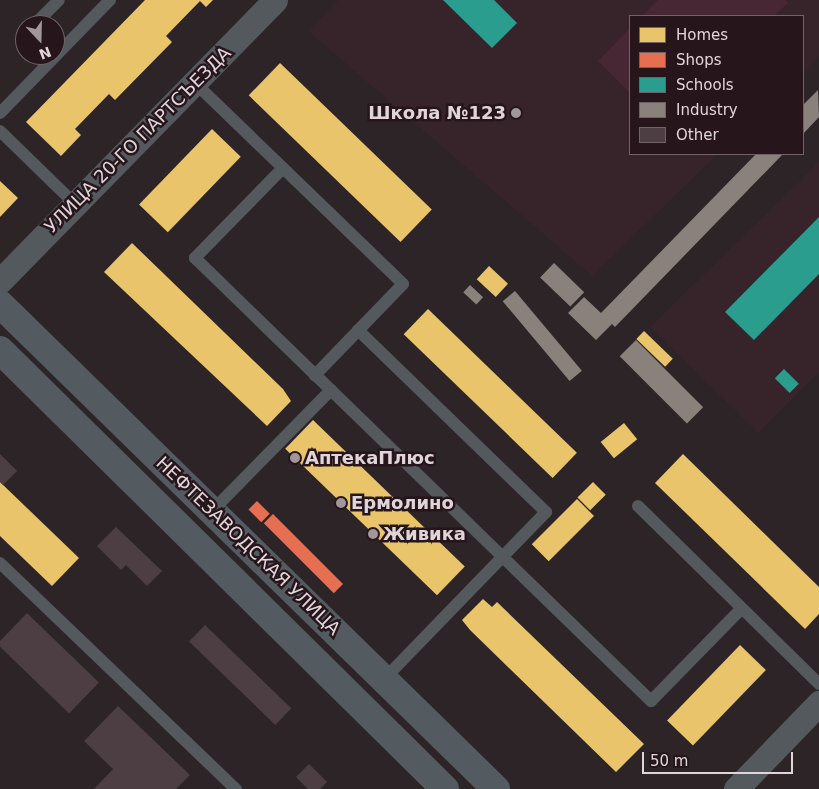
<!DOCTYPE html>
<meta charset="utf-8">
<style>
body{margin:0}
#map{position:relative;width:819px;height:789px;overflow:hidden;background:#2c2426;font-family:"DejaVu Sans",sans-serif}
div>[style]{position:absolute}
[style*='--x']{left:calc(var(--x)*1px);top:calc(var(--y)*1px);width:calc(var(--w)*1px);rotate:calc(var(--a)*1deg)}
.built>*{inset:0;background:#37232a}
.green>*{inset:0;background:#472733}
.homes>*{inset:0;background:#e9c46a;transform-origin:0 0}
.shops>*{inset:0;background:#e76f51;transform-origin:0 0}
.schools>*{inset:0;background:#2a9d8f;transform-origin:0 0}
.industry>*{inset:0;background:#8a817c;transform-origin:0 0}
.building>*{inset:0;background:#4c3e43;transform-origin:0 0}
.service>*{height:12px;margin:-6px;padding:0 6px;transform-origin:6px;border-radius:6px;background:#53595c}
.minor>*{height:25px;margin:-12.5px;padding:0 12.5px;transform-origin:12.5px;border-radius:12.5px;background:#53595c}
.secondary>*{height:28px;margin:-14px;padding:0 14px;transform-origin:14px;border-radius:14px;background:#545b60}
.dots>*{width:14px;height:14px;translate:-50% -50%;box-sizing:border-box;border:2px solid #26161c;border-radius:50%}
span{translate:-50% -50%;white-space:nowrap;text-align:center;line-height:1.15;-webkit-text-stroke:5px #26161c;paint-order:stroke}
.poi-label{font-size:18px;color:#e0d5d8;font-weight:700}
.right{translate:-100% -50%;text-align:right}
.left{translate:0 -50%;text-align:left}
.street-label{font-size:18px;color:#e0d5d8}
.legend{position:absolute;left:629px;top:15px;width:175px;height:140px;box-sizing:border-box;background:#26161c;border:1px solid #706267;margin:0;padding:6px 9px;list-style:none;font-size:15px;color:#e0d5d8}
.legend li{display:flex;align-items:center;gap:10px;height:25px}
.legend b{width:25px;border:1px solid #706267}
.north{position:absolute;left:15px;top:15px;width:50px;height:50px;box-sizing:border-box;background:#26161c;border:1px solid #706267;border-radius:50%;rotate:159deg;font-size:14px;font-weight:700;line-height:20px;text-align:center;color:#e0d5d8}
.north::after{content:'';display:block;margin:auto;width:18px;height:22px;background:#a1979a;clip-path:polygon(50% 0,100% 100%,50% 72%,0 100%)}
.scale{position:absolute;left:642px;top:752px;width:151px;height:22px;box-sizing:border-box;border:2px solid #e0d5d8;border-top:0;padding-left:6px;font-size:15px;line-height:18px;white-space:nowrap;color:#e0d5d8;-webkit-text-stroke:4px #26161c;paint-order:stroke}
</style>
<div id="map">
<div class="built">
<i style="clip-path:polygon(338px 0,819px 0,819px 56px,803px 72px,803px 16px,630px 16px,630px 154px,718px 154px,592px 276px,308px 31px)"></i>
<i style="clip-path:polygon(819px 162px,819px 372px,758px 433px,650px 327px)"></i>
</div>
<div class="green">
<i style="clip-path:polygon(658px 0,785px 0,788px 3px,774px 16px,642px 16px)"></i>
<i style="clip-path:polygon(630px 28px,630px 93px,598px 61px)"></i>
</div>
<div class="homes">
<i style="clip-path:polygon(145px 0,213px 0,206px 7px,200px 1px,166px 36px,172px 42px,115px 100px,109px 94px,75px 129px,81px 135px,61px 156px,26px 122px)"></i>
<i style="left:280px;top:63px;width:211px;height:45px;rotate:44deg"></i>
<i style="left:212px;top:129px;width:40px;height:105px;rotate:44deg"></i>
<i style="clip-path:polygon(0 181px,18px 198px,0 217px)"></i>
<i style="clip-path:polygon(132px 243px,283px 389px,291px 401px,267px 426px,104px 272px)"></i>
<i style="left:489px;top:266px;width:26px;height:18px;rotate:43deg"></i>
<i style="left:428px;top:309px;width:207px;height:35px;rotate:44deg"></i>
<i style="left:644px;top:331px;width:40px;height:11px;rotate:44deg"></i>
<i style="left:313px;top:420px;width:211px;height:40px;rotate:44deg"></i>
<i style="left:624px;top:423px;width:21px;height:30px;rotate:51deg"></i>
<i style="clip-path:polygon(683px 454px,819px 587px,819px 614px,805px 629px,655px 483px)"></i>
<i style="clip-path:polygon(0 482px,79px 558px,52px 586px,0 536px)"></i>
<i style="left:593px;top:482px;width:18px;height:22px;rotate:45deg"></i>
<i style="left:577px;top:499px;width:24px;height:64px;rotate:45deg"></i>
<i style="clip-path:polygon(483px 599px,492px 607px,497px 602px,644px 744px,616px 772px,470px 630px,462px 620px)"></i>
<i style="left:740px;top:645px;width:36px;height:105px;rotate:44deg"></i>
</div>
<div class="shops">
<i style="left:257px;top:501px;width:18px;height:12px;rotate:45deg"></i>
<i style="left:273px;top:514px;width:99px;height:13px;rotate:45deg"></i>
</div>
<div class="schools">
<i style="clip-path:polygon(443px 0,494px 0,517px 23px,492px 48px)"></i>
<i style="clip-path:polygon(819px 217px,819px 274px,754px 340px,725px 312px)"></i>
<i style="left:784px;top:369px;width:21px;height:13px;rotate:45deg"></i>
</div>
<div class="industry">
<i style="clip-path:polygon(818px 90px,819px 117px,803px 134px,803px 105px)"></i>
<i style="clip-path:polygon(756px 154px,783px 154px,615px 327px,612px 324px,596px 340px,568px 313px,584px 297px,601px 313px)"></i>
<i style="left:554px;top:263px;width:42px;height:20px;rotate:44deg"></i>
<i style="left:470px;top:285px;width:18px;height:10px;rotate:43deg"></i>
<i style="left:515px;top:291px;width:104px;height:16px;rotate:50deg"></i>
<i style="left:636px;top:340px;width:95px;height:23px;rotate:45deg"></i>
</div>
<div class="building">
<i style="clip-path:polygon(0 454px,17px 471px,3px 485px,0 482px)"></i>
<i style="clip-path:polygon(116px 527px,162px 571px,147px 586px,126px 565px,121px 570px,97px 546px)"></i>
<i style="left:27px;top:613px;width:100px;height:43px;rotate:44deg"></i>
<i style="left:205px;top:625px;width:120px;height:23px;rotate:44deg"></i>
<i style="clip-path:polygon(118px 706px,190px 775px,176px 789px,94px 789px,113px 769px,84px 741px)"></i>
<i style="clip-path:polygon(309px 764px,327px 782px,320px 789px,308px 789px,296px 777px)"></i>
</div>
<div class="service">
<i style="--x:34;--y:25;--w:35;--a:-45"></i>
<i style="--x:195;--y:83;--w:289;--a:44"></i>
<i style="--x:403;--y:284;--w:127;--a:134"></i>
<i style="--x:0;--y:113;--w:158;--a:-45.8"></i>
<i style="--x:0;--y:131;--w:105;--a:44.2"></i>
<i style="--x:283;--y:168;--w:126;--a:134.4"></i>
<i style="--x:195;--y:258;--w:636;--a:44.17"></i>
<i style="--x:651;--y:701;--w:127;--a:-45.6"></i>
<i style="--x:358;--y:330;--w:262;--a:44.1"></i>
<i style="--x:546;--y:512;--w:233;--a:134.1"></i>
<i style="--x:638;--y:506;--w:254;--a:44.5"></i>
<i style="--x:212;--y:511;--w:170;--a:-45.5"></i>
<i style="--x:0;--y:563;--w:327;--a:43.8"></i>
</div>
<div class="minor">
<i style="--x:0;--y:281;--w:393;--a:-45.6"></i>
<i style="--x:736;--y:789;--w:120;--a:-46"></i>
</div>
<div class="secondary">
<i style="--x:0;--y:304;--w:694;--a:44.36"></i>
<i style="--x:0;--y:350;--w:625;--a:44.61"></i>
</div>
<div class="dots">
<i style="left:516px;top:113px;background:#a1979a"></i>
<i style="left:295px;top:458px;background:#a1979a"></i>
<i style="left:341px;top:503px;background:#a1979a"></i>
<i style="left:373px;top:534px;background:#a1979a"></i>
</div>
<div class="poi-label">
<span class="right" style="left:506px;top:113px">Школа №123</span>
<span class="left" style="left:305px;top:458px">АптекаПлюс</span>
<span class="left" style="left:351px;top:503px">Ермолино</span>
<span class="left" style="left:383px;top:534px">Живика</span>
</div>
<div class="street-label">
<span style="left:138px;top:140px;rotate:-45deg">УЛИЦА 20-ГО ПАРТСЪЕЗДА</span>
<span style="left:248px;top:546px;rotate:44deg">НЕФТЕЗАВОДСКАЯ УЛИЦА</span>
</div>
<ul class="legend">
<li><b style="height:14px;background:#e9c46a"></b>Homes</li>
<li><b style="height:14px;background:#e76f51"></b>Shops</li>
<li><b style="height:14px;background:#2a9d8f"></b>Schools</li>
<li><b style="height:14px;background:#8a817c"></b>Industry</li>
<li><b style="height:14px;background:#4c3e43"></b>Other</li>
</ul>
<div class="north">N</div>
<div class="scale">50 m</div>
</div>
